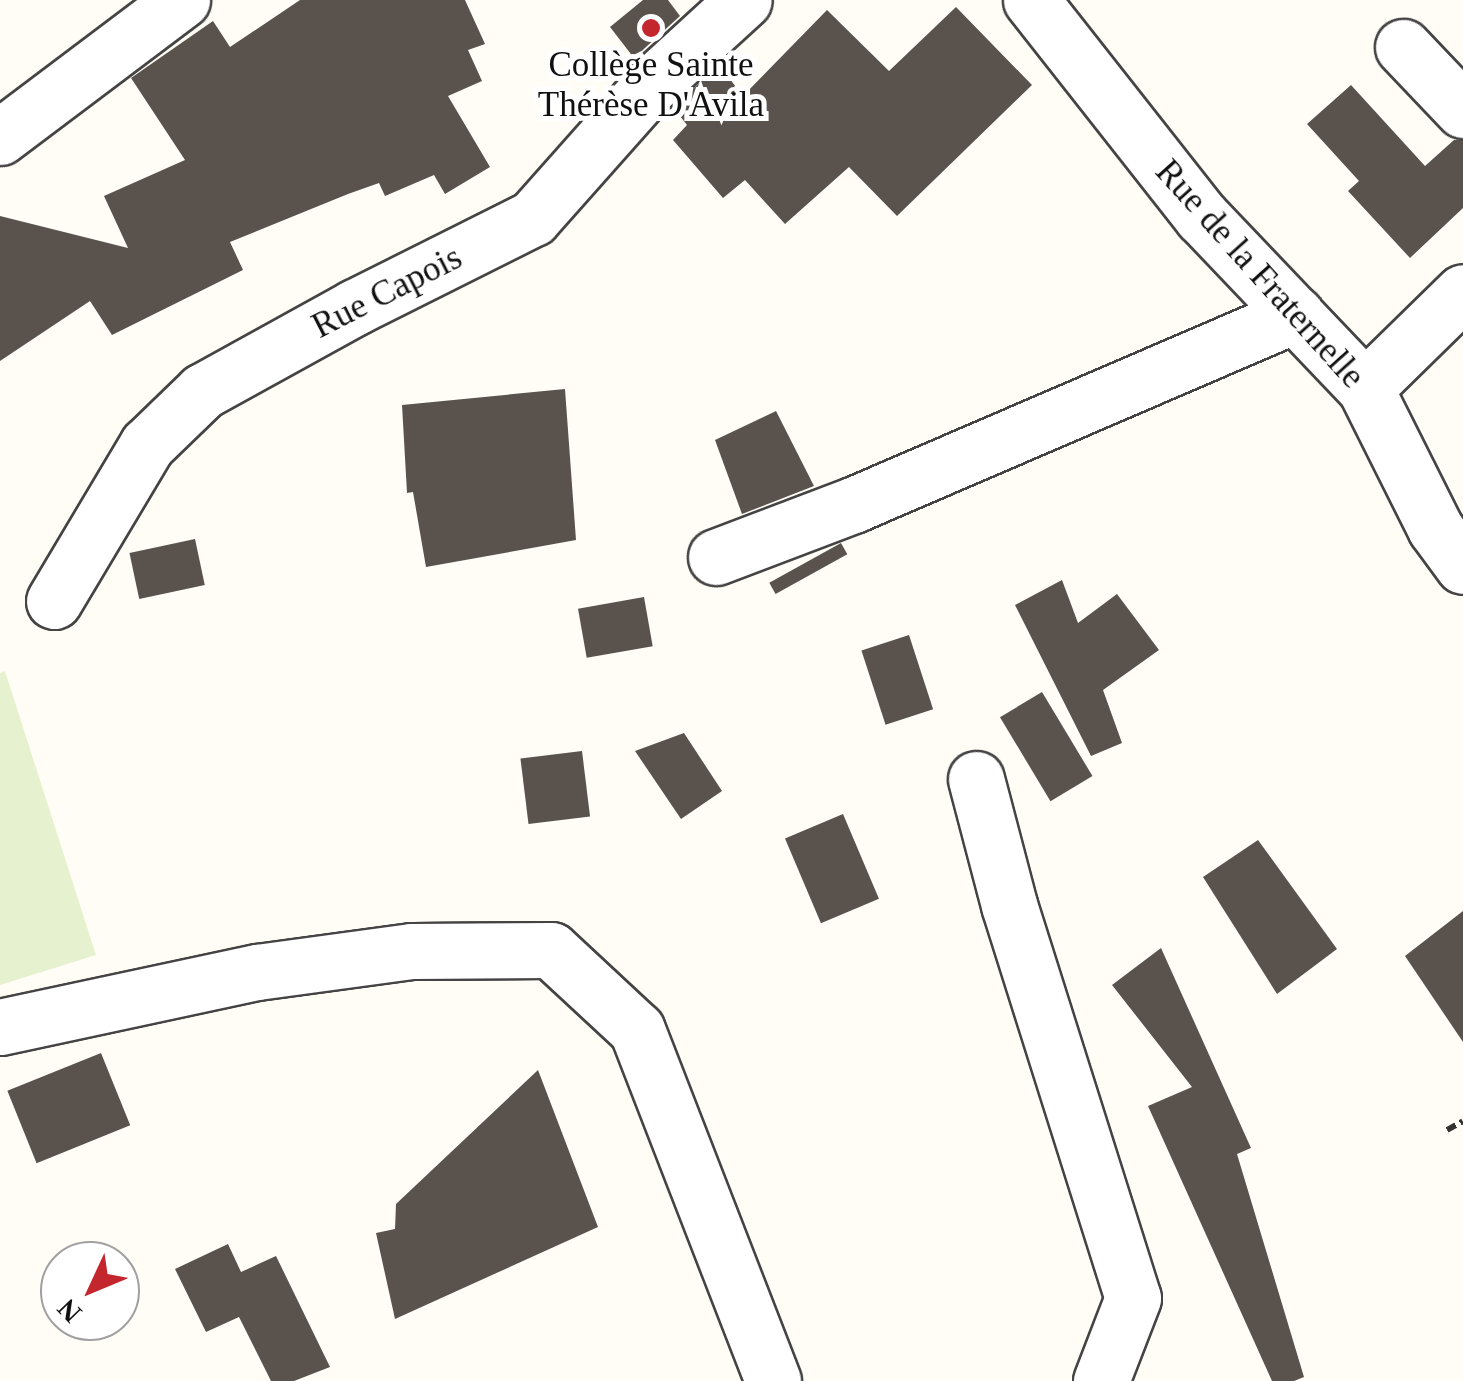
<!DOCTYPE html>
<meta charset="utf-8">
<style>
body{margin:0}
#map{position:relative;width:1463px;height:1381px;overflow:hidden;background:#fffdf5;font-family:Georgia,serif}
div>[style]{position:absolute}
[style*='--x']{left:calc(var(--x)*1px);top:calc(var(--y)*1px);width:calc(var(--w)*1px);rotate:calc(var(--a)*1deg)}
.pitch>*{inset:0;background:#e6f2cf}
.building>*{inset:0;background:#5a524d;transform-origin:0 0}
.path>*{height:6px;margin-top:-3px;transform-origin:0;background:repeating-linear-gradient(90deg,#333 0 10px,transparent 0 15px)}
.roads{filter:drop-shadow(2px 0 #444) drop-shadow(-2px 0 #444) drop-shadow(0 2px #444) drop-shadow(0 -2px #444)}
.street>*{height:55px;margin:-27.5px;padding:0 27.5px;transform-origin:27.5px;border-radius:27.5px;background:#fff}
.dots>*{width:28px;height:28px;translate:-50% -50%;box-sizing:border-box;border:5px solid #fff;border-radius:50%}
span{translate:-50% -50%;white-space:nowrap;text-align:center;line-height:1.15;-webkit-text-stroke:10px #fff;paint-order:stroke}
.poi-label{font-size:35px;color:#111}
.street-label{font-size:35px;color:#111}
.north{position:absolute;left:40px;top:1241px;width:100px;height:100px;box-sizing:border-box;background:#fff;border:2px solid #a0a0a0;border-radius:50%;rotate:226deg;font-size:28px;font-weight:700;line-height:40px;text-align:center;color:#111}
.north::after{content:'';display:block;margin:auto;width:35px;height:45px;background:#c4262e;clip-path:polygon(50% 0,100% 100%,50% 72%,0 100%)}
</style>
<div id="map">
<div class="pitch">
<i style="clip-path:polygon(5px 671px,96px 955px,0 985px,0 673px)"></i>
</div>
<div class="building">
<i style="clip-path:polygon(300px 0,465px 0,485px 44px,468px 50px,482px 81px,448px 96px,490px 167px,445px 194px,434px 175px,385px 196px,379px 183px,348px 194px,230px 242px,243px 270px,112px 335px,90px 301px,0 361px,0 216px,128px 248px,104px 196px,185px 160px,131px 78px,213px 21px,230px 47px)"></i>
<i style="clip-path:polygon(643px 0,668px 0,680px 16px,634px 58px,610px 27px)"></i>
<i style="clip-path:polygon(956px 7px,1032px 85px,897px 216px,849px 167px,785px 224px,745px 180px,723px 198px,673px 140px,687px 125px,673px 107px,719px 65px,743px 96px,827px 10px,889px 71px)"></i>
<i style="clip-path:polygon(1351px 85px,1425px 166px,1454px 140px,1463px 140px,1463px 208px,1410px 258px,1348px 191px,1359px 181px,1307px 124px)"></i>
<i style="clip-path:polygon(565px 389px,576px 540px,426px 567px,413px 492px,407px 493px,402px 405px)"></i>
<i style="clip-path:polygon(776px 411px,814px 486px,742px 514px,715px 440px)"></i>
<i style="left:195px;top:539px;width:47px;height:67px;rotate:78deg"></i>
<i style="left:841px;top:543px;width:13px;height:82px;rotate:61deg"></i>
<i style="clip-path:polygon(1062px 580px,1078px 623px,1117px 594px,1159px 650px,1103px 690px,1122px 743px,1091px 756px,1015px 605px)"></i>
<i style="left:644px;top:597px;width:50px;height:67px;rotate:80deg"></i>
<i style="left:909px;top:635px;width:78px;height:50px;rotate:72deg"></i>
<i style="left:1042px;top:692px;width:98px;height:49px;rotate:59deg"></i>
<i style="clip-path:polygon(684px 733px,722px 791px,681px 819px,635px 751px)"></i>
<i style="left:582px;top:751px;width:66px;height:62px;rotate:83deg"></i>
<i style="left:843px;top:814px;width:92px;height:63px;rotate:67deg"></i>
<i style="clip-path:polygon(1258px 840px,1337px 949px,1277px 994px,1203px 877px)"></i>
<i style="clip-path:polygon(1463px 911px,1463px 1042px,1405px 956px)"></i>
<i style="clip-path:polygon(1161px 948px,1251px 1148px,1237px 1154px,1304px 1377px,1294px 1381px,1272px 1381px,1148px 1106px,1192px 1087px,1112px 985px)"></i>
<i style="left:101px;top:1053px;width:78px;height:101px;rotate:68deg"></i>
<i style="clip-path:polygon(538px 1070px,598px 1227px,395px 1319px,376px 1233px,395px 1229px,396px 1204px)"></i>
<i style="clip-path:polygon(228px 1244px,241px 1272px,276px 1256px,330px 1367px,294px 1381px,271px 1381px,239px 1317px,206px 1332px,175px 1269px)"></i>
</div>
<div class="path">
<i style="--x:1447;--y:1130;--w:18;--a:-29"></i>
</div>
<div class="roads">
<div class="street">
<i style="--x:1031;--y:0;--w:276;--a:51.8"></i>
<i style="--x:1202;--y:217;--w:236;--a:46.4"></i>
<i style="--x:1365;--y:388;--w:157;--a:63.4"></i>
<i style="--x:1435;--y:528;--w:47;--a:53.6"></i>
<i style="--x:1403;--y:47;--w:87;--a:46.4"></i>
<i style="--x:0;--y:137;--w:228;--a:-37"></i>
<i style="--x:1365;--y:388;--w:137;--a:-44.4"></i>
<i style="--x:716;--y:557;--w:147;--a:-20.8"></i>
<i style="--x:853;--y:505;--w:482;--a:-23.3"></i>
<i style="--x:54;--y:601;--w:182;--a:-59.2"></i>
<i style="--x:147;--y:445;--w:78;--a:-44"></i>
<i style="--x:203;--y:391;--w:174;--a:-28.9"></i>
<i style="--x:355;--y:307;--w:199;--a:-26.6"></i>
<i style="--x:533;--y:218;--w:176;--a:-48.4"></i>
<i style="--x:650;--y:86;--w:127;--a:-42.5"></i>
<i style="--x:976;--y:779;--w:130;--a:75.3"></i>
<i style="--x:1009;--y:905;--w:412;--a:72.5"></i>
<i style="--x:1133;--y:1298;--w:89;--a:111.1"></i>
<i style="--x:0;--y:1027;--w:263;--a:-12.1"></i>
<i style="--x:257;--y:972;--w:156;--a:-7.7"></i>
<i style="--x:412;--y:951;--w:139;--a:-0.4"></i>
<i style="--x:551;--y:950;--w:117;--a:42.9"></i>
<i style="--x:637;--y:1030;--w:376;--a:68.8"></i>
</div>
</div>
<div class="dots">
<i style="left:651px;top:28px;background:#c4262e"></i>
</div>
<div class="poi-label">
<span style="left:651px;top:85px">Collège Sainte<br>Thérèse D'Avila</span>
</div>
<div class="street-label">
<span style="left:1260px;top:274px;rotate:48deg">Rue de la Fraternelle</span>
<span style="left:387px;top:292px;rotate:-27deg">Rue Capois</span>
</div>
<div class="north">N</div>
</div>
